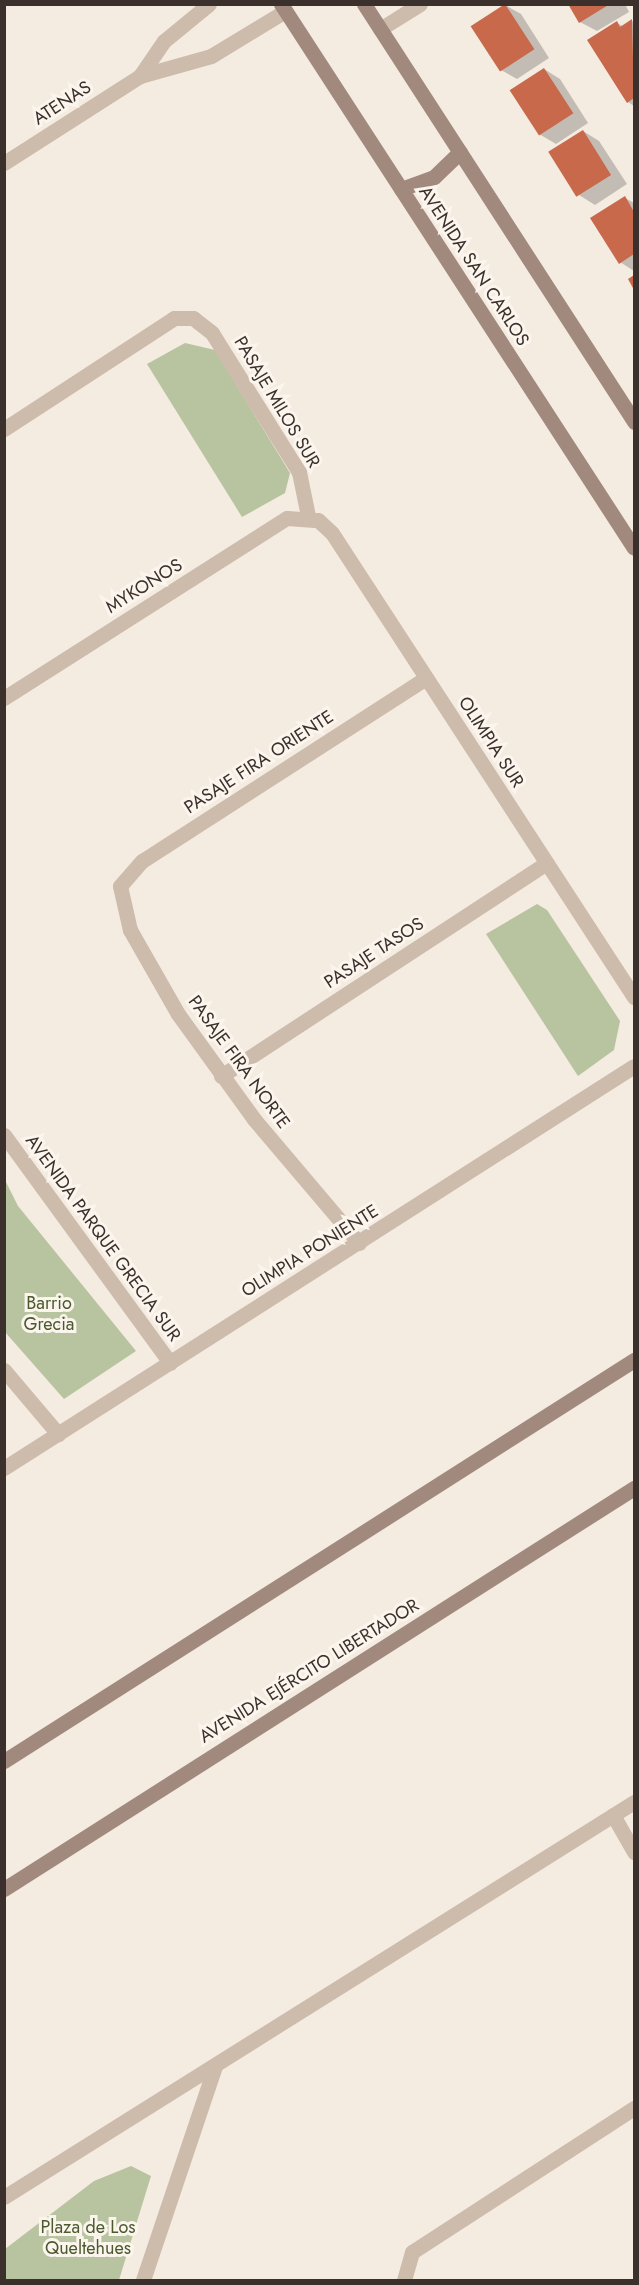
<!DOCTYPE html>
<meta charset="utf-8">
<style>
body{margin:0}
#map{position:relative;width:639px;height:2285px;overflow:hidden;background:#f4ebe1;font-family:Jost,sans-serif}
div>[style]{position:absolute}
[style*='--x']{left:calc(var(--x)*1px);top:calc(var(--y)*1px);width:calc(var(--w)*1px);rotate:calc(var(--a)*1deg)}
.green>*{inset:0;background:#b8c4a0}
.shadow>*{inset:0;background:#0003}
.building>*{inset:0;background:#c8694b;transform-origin:0 0}
.minor>*{height:15px;margin:-7.5px;padding:0 7.5px;transform-origin:7.5px;border-radius:7.5px;background:#cdbbac}
.secondary>*{height:15px;margin:-7.5px;padding:0 7.5px;transform-origin:7.5px;border-radius:7.5px;background:#a18a7d}
span{translate:-50% -50%;white-space:nowrap;text-align:center;line-height:1.15;-webkit-text-stroke:6px #fbf5ee;paint-order:stroke}
.street-label{font-size:18px;color:#3b302b}
.park-label{font-size:18px;color:#4a5a2e}
.frame{position:absolute;inset:0;border:6px solid #3b302b;pointer-events:none}
</style>
<div id="map">
<div class="green">
<i style="clip-path:polygon(185px 343px,215px 350px,290px 473px,285px 493px,242px 517px,147px 364px)"></i>
<i style="clip-path:polygon(537px 904px,547px 910px,620px 1021px,614px 1050px,578px 1076px,486px 934px)"></i>
<i style="clip-path:polygon(5px 1180px,18px 1206px,136px 1351px,64px 1399px,5px 1332px)"></i>
<i style="clip-path:polygon(131px 2166px,151px 2176px,119px 2280px,5px 2280px,5px 2249px,94px 2181px)"></i>
</div>
<div class="shadow">
<i style="clip-path:polygon(570px 4px,625px 4px,629px 12px,597px 31px,580px 22px)"></i>
<i style="clip-path:polygon(505px 5px,521px 14px,549px 58px,517px 79px,501px 70px)"></i>
<i style="clip-path:polygon(632px 21px,634px 22px,634px 106px,628px 102px,617px 23px,624px 27px)"></i>
<i style="clip-path:polygon(544px 69px,560px 79px,588px 123px,556px 144px,539px 134px,511px 90px)"></i>
<i style="clip-path:polygon(583px 131px,599px 141px,627px 184px,595px 205px,579px 195px)"></i>
<i style="clip-path:polygon(625px 198px,634px 203px,634px 271px,620px 262px)"></i>
</div>
<div class="building">
<i style="left:505px;top:4px;width:54px;height:41px;rotate:57deg"></i>
<i style="clip-path:polygon(568px 4px,610px 4px,579px 23px)"></i>
<i style="clip-path:polygon(632px 19px,634px 98px,627px 103px,587px 40px,617px 21px,620px 27px)"></i>
<i style="left:544px;top:68px;width:54px;height:41px;rotate:57deg"></i>
<i style="left:583px;top:130px;width:53px;height:41px;rotate:58deg"></i>
<i style="clip-path:polygon(625px 196px,634px 212px,634px 254px,619px 264px,590px 218px)"></i>
<i style="clip-path:polygon(634px 275px,634px 290px,628px 279px)"></i>
</div>
<div class="minor">
<i style="--x:380;--y:29;--w:47;--a:-32"></i>
<i style="--x:140;--y:76;--w:42;--a:-55.6"></i>
<i style="--x:164;--y:41;--w:58;--a:-39.4"></i>
<i style="--x:4;--y:163;--w:161;--a:-32.6"></i>
<i style="--x:140;--y:76;--w:74;--a:-15.7"></i>
<i style="--x:211;--y:56;--w:87;--a:-31.3"></i>
<i style="--x:4;--y:429;--w:203;--a:-33.1"></i>
<i style="--x:174;--y:318;--w:19;--a:0"></i>
<i style="--x:193;--y:318;--w:24;--a:38"></i>
<i style="--x:212;--y:333;--w:164;--a:58"></i>
<i style="--x:299;--y:472;--w:45;--a:78.4"></i>
<i style="--x:4;--y:698;--w:335;--a:-32.5"></i>
<i style="--x:287;--y:518;--w:31;--a:4"></i>
<i style="--x:318;--y:520;--w:19;--a:43"></i>
<i style="--x:332;--y:533;--w:554;--a:56.94"></i>
<i style="--x:221;--y:1076;--w:389;--a:-33.2"></i>
<i style="--x:4;--y:1135;--w:282;--a:53.9"></i>
<i style="--x:359;--y:1243;--w:162;--a:-130.3"></i>
<i style="--x:254;--y:1119;--w:130;--a:-125.9"></i>
<i style="--x:178;--y:1014;--w:97;--a:-119.7"></i>
<i style="--x:130;--y:930;--w:45;--a:-102.8"></i>
<i style="--x:120;--y:886;--w:33;--a:-49"></i>
<i style="--x:142;--y:861;--w:338;--a:-32.8"></i>
<i style="--x:4;--y:1370;--w:84;--a:49.8"></i>
<i style="--x:4;--y:1468;--w:747;--a:-32.54"></i>
<i style="--x:613;--y:1815;--w:43;--a:60.4"></i>
<i style="--x:4;--y:2197;--w:744;--a:-32.09"></i>
<i style="--x:143;--y:2280;--w:226;--a:-71.4"></i>
<i style="--x:404;--y:2280;--w:29;--a:-74"></i>
<i style="--x:412;--y:2252;--w:265;--a:-33"></i>
</div>
<div class="secondary">
<i style="--x:281;--y:4;--w:648;--a:57.02"></i>
<i style="--x:364;--y:4;--w:498;--a:57.1"></i>
<i style="--x:401;--y:189;--w:35;--a:-20"></i>
<i style="--x:434;--y:177;--w:36;--a:-44"></i>
<i style="--x:4;--y:1761;--w:747;--a:-32.48"></i>
<i style="--x:4;--y:1889;--w:747;--a:-32.48"></i>
</div>
<div class="street-label">
<span style="left:62px;top:103px;rotate:-33deg">ATENAS</span>
<span style="left:474px;top:266px;rotate:57deg">AVENIDA SAN CARLOS</span>
<span style="left:277px;top:402px;rotate:59deg">PASAJE MILOS SUR</span>
<span style="left:144px;top:586px;rotate:-32deg">MYKONOS</span>
<span style="left:491px;top:742px;rotate:57deg">OLIMPIA SUR</span>
<span style="left:259px;top:762px;rotate:-33deg">PASAJE FIRA ORIENTE</span>
<span style="left:374px;top:953px;rotate:-33deg">PASAJE TASOS</span>
<span style="left:239px;top:1062px;rotate:54deg">PASAJE FIRA NORTE</span>
<span style="left:103px;top:1238px;rotate:54deg">AVENIDA PARQUE GRECIA SUR</span>
<span style="left:310px;top:1251px;rotate:-32deg">OLIMPIA PONIENTE</span>
<span style="left:309px;top:1671px;rotate:-32deg">AVENIDA EJÉRCITO LIBERTADOR</span>
</div>
<div class="park-label">
<span style="left:49px;top:1314px">Barrio<br>Grecia</span>
<span style="left:88px;top:2238px">Plaza de Los<br>Queltehues</span>
</div>
<div class="frame"></div>
</div>
